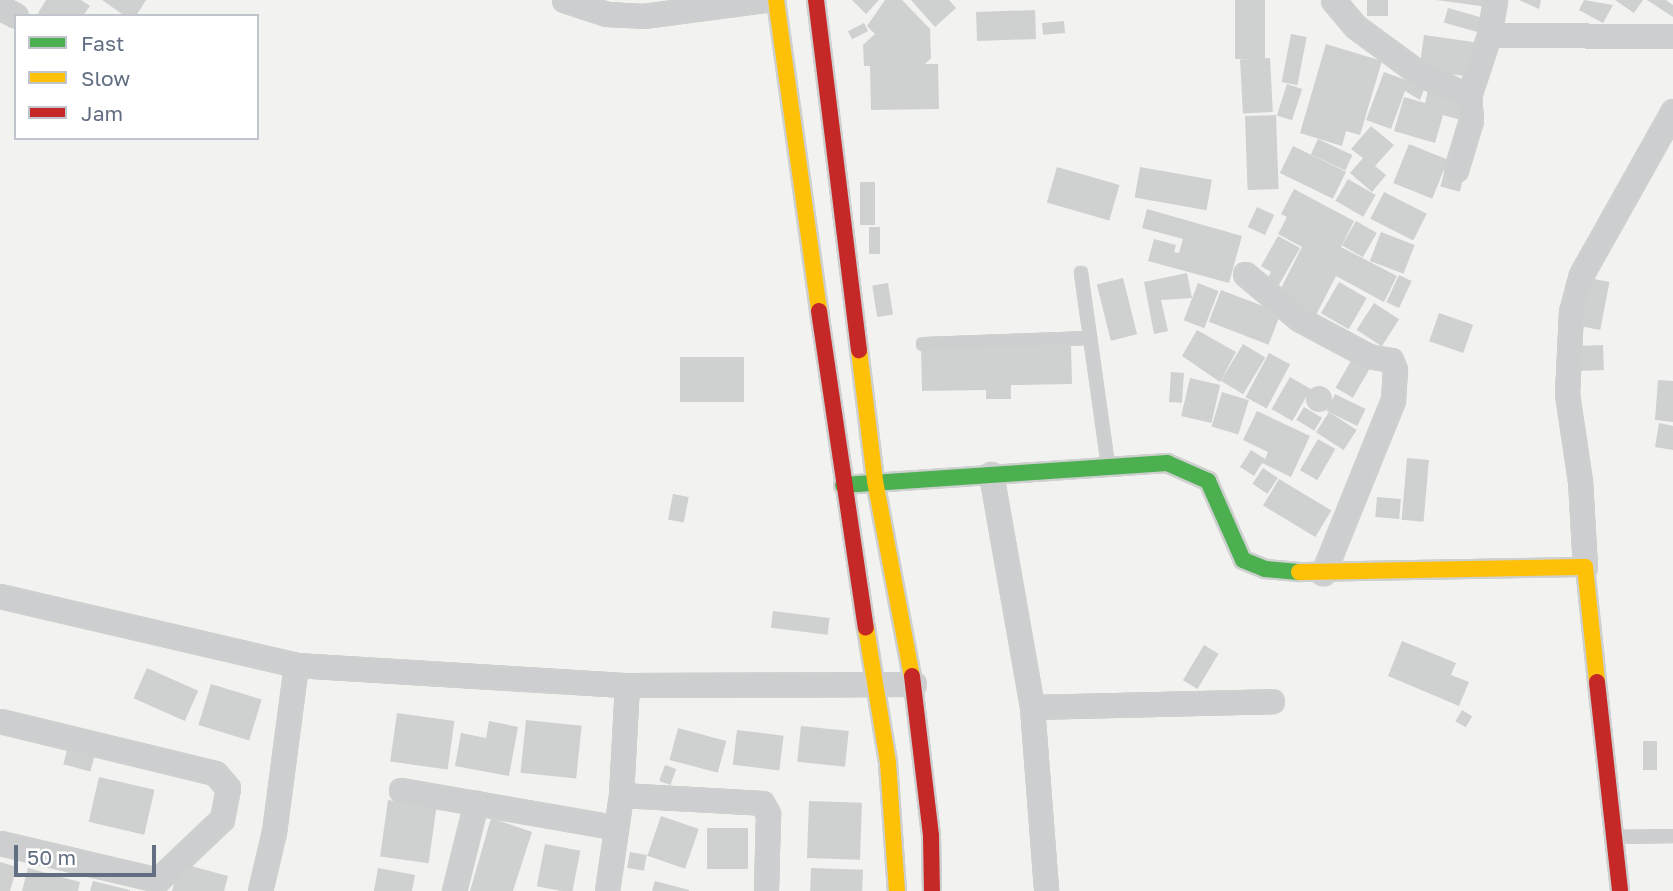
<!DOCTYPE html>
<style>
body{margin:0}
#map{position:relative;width:1673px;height:891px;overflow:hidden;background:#f2f3f0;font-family:"Golos Text",sans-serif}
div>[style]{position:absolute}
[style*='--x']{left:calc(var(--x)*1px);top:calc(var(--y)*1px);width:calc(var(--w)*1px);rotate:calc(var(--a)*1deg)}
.building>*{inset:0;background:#cfd0d0;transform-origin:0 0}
.round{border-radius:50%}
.roads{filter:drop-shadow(2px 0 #ced0d0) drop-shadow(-2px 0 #ced0d0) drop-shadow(0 2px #ced0d0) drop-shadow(0 -2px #ced0d0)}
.lane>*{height:10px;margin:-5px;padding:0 5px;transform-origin:5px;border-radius:5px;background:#cdcecf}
.street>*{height:21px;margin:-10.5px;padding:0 10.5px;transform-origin:10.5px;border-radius:10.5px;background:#cdcecf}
.fast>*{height:16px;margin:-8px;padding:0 8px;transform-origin:8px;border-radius:8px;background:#4caf50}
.slow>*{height:16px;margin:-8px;padding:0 8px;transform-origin:8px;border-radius:8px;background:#ffc107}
.jam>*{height:16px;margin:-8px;padding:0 8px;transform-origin:8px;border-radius:8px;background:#c62828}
span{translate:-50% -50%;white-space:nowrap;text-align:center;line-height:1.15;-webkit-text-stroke:7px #fff;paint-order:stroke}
.legend{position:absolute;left:14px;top:14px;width:245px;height:126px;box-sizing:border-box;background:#fff;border:2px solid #c0c5cd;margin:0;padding:9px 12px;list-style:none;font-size:21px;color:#626e81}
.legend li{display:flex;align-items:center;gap:14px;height:35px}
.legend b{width:35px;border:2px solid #c0c5cd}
.scale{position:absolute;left:14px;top:845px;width:142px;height:32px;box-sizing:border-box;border:4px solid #626e81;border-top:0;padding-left:9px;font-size:21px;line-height:24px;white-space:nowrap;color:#626e81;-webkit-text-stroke:5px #fff;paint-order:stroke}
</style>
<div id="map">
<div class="building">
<i style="clip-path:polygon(46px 0,81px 0,90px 6px,83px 16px,43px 16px,38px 13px)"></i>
<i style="clip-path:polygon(102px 0,146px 0,136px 16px,125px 16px)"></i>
<i style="clip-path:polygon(852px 0,879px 0,866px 14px)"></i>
<i style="clip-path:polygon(885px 0,902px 0,930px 29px,931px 58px,925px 64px,938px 64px,939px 109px,871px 110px,870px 66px,864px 66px,863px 45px,875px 34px,867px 26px)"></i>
<i style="clip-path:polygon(911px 0,949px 0,956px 8px,935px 27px)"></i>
<i style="left:1235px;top:0;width:30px;height:59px"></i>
<i style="left:1367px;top:0;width:21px;height:16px"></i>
<i style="clip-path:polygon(1436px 0,1489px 0,1488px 7px)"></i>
<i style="clip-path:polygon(1519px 0,1541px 0,1539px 9px)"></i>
<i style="clip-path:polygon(1584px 0,1613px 5px,1603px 23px,1579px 10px)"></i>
<i style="clip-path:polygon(1615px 0,1643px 0,1634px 13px)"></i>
<i style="clip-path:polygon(1647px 0,1666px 0,1673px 5px,1673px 17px)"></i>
<i style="left:1448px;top:8px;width:41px;height:15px;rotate:16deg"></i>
<i style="left:1035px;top:10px;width:29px;height:59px;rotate:88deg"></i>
<i style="left:1064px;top:21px;width:12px;height:22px;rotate:85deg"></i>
<i style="left:864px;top:23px;width:9px;height:18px;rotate:63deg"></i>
<i style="left:1291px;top:34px;width:16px;height:49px;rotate:11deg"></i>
<i style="left:1424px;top:35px;width:53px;height:35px;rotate:8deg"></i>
<i style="clip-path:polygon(1326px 44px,1382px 61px,1360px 135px,1346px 131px,1342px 146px,1300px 133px)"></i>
<i style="left:1270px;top:58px;width:54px;height:30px;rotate:87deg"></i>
<i style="clip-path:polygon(1384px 72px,1425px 87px,1420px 100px,1405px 91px,1391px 129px,1366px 120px)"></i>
<i style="left:1287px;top:84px;width:16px;height:33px;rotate:18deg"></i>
<i style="clip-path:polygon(1428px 90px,1467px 101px,1461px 120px,1443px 115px,1435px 143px,1394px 131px,1404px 97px,1425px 103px)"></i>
<i style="left:1276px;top:115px;width:74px;height:31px;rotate:88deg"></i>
<i style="clip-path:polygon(1371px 126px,1394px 145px,1375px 166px,1386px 175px,1372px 192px,1350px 173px,1363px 158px,1351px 149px)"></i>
<i style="left:1318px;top:139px;width:38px;height:17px;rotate:25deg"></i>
<i style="left:1409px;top:144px;width:42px;height:42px;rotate:22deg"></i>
<i style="left:1293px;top:146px;width:59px;height:30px;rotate:26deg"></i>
<i style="left:1057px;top:167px;width:65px;height:37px;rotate:16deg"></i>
<i style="left:1140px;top:167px;width:73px;height:31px;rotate:10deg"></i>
<i style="left:1444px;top:173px;width:20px;height:14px;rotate:15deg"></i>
<i style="left:1348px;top:179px;width:32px;height:25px;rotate:30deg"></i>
<i style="left:860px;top:182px;width:15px;height:43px"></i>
<i style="clip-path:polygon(1294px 189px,1354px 221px,1341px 247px,1397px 276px,1384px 302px,1336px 276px,1316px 315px,1278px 294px,1302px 247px,1278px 234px,1287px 217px,1281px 214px)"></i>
<i style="left:1384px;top:192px;width:48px;height:30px;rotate:27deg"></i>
<i style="left:1257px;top:207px;width:19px;height:22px;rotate:25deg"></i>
<i style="clip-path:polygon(1147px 209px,1242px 236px,1229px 283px,1148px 261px,1154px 239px,1176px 245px,1174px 252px,1179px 253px,1183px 239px,1142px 228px)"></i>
<i style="left:1356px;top:221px;width:24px;height:28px;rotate:30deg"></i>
<i style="left:869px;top:227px;width:11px;height:27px"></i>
<i style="left:1381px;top:232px;width:36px;height:31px;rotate:21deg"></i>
<i style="clip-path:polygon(1278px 236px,1300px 248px,1275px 292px,1264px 285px,1271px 272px,1261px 266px)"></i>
<i style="clip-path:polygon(1187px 273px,1192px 298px,1161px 300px,1168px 331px,1154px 334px,1144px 282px)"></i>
<i style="left:1399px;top:275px;width:14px;height:30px;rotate:25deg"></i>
<i style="left:1584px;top:277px;width:26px;height:49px;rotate:11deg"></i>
<i style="left:1123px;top:278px;width:58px;height:27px;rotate:76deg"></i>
<i style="left:1339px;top:282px;width:32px;height:36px;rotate:30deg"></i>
<i style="left:888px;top:283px;width:32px;height:16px;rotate:81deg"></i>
<i style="left:1198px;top:283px;width:22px;height:40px;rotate:21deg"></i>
<i style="left:1221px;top:290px;width:64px;height:34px;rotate:21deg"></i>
<i style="left:1374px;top:303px;width:30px;height:32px;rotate:33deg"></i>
<i style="left:1439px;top:313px;width:36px;height:30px;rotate:19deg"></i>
<i style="clip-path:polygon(1197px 330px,1236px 352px,1220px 382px,1182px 356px)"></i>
<i style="left:1243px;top:344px;width:26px;height:43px;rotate:31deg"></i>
<i style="clip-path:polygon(1071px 345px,1072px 384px,1011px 385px,1011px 399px,986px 399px,986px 390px,922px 391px,921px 347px)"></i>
<i style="left:1603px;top:345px;width:25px;height:27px;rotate:88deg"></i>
<i style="left:1269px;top:353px;width:24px;height:50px;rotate:28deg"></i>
<i style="left:1355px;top:354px;width:20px;height:39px;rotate:30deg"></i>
<i style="left:680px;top:357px;width:64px;height:45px"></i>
<i style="left:1171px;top:372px;width:13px;height:30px;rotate:4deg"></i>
<i style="left:1290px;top:377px;width:24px;height:37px;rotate:30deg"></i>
<i style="left:1190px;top:378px;width:31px;height:39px;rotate:13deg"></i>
<i style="clip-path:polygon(1658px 380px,1673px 381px,1673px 422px,1655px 420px)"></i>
<i class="round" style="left:1306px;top:386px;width:26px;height:26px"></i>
<i style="left:1222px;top:392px;width:28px;height:36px;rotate:17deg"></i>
<i style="left:1335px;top:394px;width:34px;height:19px;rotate:26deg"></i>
<i style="left:1304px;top:407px;width:21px;height:15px;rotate:31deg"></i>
<i style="clip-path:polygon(1257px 411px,1310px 436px,1291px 477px,1262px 463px,1254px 476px,1240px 467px,1251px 450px,1265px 459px,1268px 452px,1243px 440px)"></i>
<i style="left:1329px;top:412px;width:33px;height:24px;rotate:33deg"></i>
<i style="clip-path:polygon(1659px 423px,1673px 426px,1673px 450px,1655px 447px)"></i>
<i style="left:1318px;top:439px;width:20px;height:36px;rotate:30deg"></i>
<i style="left:1407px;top:458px;width:22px;height:62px;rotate:5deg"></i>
<i style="left:1263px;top:468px;width:18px;height:19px;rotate:34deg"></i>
<i style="left:1279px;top:479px;width:61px;height:31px;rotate:31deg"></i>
<i style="left:673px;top:494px;width:16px;height:26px;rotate:11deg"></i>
<i style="left:1377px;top:497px;width:24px;height:20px;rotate:5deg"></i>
<i style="left:773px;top:611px;width:57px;height:17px;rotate:7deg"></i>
<i style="clip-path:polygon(1402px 641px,1456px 663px,1451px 675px,1469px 682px,1459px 706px,1388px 676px)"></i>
<i style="left:1204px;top:645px;width:17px;height:41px;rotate:31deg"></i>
<i style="left:147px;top:668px;width:56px;height:33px;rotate:24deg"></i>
<i style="left:211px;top:684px;width:53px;height:43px;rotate:17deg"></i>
<i style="left:1462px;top:710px;width:12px;height:13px;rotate:31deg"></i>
<i style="left:397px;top:713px;width:58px;height:49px;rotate:8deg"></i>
<i style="left:526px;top:720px;width:56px;height:53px;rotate:6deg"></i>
<i style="clip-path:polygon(489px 721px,518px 727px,509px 776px,455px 766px,461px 733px,486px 738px)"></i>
<i style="left:801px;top:726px;width:48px;height:36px;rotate:6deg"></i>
<i style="left:678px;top:728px;width:50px;height:33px;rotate:15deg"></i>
<i style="left:737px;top:730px;width:47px;height:35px;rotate:7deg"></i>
<i style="left:1657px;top:741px;width:29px;height:14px;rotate:90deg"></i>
<i style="left:69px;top:743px;width:28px;height:22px;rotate:15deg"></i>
<i style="left:665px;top:765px;width:12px;height:17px;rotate:20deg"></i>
<i style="left:99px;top:777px;width:57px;height:46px;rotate:13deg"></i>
<i style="left:388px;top:800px;width:49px;height:57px;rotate:8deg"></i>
<i style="left:809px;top:801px;width:53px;height:57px;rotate:2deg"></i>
<i style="left:661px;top:816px;width:40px;height:42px;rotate:19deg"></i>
<i style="clip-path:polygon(491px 818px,532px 832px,513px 891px,470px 891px)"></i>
<i style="left:707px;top:828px;width:41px;height:41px"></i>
<i style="left:545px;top:844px;width:36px;height:43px;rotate:11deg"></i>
<i style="left:630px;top:852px;width:17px;height:16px;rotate:10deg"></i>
<i style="clip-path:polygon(0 862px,17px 867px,10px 891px,0 891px)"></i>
<i style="clip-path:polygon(180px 863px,228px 876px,224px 891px,172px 891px)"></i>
<i style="clip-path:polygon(28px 868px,80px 882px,78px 891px,22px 891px)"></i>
<i style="clip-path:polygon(378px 868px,415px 875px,412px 891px,374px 891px)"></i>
<i style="left:811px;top:868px;width:52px;height:23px;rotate:2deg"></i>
<i style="clip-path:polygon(93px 881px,130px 890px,130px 891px,90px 891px)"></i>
<i style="clip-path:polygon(655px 881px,689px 890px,689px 891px,652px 891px)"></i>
</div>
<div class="roads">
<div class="lane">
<i style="--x:1081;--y:273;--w:194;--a:82"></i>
<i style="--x:923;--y:344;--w:167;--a:-2.1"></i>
<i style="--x:1617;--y:837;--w:56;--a:-1"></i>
</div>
<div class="street">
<i style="--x:564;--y:0;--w:45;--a:18"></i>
<i style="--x:607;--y:14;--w:36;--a:3"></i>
<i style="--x:643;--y:16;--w:122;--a:-7.5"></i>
<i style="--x:1333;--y:0;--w:35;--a:50"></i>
<i style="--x:1356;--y:27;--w:79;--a:36.3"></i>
<i style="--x:1420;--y:74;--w:54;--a:24.2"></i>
<i style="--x:1469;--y:96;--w:24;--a:85"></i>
<i style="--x:1471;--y:120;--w:52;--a:106.7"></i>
<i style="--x:0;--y:7;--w:18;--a:29"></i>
<i style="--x:1489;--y:35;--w:36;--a:-80"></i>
<i style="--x:1469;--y:96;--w:64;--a:-71.8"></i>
<i style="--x:1489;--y:35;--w:184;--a:0.3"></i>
<i style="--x:1245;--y:274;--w:70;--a:39.8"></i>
<i style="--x:1299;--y:319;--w:78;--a:28.2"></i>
<i style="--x:1368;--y:356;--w:23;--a:10"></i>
<i style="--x:1391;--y:360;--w:11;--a:68"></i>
<i style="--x:1395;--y:370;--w:30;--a:94"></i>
<i style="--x:1393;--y:400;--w:187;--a:112"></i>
<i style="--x:991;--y:474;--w:237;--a:80"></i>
<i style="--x:1032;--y:707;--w:185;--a:85.6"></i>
<i style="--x:1585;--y:567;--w:86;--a:-93.3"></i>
<i style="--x:1580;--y:481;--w:88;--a:-98.5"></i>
<i style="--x:1567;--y:394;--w:82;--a:-87.2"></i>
<i style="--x:1571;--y:312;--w:38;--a:-75"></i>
<i style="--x:1581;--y:275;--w:188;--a:-60.7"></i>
<i style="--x:0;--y:596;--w:304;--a:13.1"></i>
<i style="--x:296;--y:665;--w:332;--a:3.5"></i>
<i style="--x:627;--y:685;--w:287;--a:-0.2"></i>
<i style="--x:1032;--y:707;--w:240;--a:-1.4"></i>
<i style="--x:0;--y:721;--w:221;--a:13.6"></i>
<i style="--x:215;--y:773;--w:20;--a:49"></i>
<i style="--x:228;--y:788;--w:32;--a:101"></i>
<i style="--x:222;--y:819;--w:88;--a:136.4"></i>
<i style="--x:158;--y:880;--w:162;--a:-166.8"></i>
<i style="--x:401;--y:790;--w:216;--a:9.9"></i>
<i style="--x:621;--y:795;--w:141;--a:3.2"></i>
<i style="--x:762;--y:803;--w:13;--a:61"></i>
<i style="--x:768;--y:814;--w:77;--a:91.5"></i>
<i style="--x:260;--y:891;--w:61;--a:-76.7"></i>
<i style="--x:274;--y:832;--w:168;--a:-82.5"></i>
<i style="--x:454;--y:891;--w:91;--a:-76"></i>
<i style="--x:607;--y:891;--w:97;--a:-81.7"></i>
<i style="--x:621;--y:795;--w:110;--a:-86.9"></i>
</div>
<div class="fast">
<i style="--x:843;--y:485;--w:325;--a:-3.9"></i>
<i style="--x:1167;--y:463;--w:45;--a:23.7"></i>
<i style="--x:1208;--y:481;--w:86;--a:66.1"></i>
<i style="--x:1243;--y:560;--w:24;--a:22"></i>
<i style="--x:1265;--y:569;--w:34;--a:5"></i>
</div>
<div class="slow">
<i style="--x:776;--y:0;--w:314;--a:82.1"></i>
<i style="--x:859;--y:350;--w:132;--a:83"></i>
<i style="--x:875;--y:481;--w:198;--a:79.3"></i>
<i style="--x:1299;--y:572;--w:286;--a:-1"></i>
<i style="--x:1585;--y:567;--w:116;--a:84"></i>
<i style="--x:866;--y:628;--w:137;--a:80.7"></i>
<i style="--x:888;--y:763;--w:128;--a:86"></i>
</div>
<div class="jam">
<i style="--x:816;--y:0;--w:353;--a:83"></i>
<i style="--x:819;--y:311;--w:320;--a:81.6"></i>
<i style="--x:912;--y:676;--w:161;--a:83.2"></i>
<i style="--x:931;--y:836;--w:55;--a:89"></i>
<i style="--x:1597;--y:682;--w:210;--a:83.7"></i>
</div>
</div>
<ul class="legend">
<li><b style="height:9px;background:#4caf50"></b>Fast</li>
<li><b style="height:9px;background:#ffc107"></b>Slow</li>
<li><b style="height:9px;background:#c62828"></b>Jam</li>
</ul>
<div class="scale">50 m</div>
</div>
